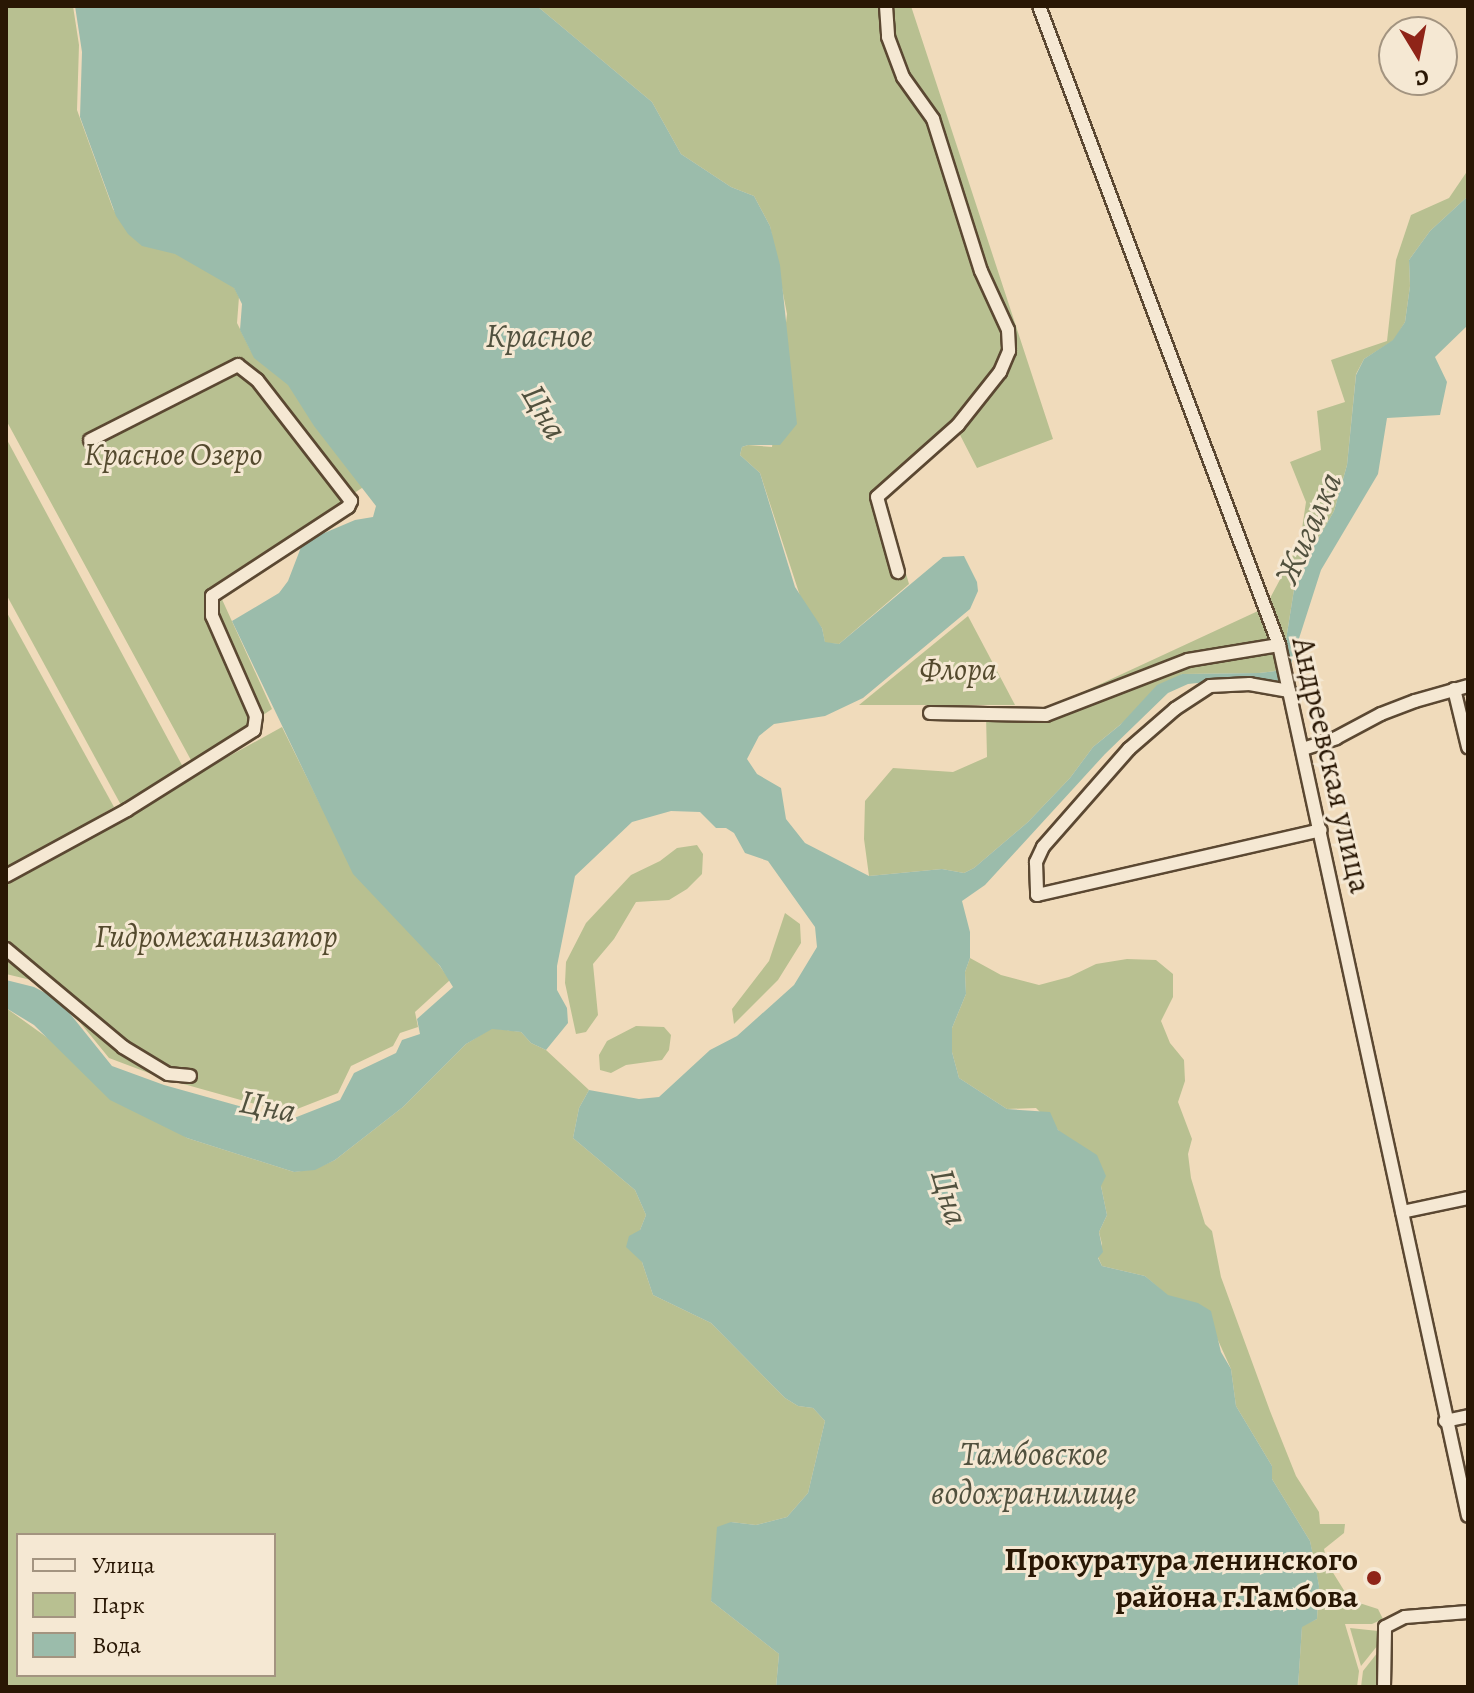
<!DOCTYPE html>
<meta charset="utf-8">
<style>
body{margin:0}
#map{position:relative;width:1474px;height:1693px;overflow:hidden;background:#f0dbbb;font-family:Alegreya,serif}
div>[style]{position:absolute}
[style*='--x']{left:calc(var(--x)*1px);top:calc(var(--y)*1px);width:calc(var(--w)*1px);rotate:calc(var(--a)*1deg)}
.green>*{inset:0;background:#b8c091}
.water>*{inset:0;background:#9bbcab}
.roads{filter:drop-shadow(2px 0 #5b4832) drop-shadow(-2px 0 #5b4832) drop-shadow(0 2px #5b4832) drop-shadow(0 -2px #5b4832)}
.minor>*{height:12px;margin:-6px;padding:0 6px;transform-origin:6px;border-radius:6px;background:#f5e8d3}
.dots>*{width:22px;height:22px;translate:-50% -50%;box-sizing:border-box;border:4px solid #f5e8d3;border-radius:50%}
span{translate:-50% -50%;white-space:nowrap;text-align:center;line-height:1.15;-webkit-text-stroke:6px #f5e8d3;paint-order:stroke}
.park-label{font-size:32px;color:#544a2e;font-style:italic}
.street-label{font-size:32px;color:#291704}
.poi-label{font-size:32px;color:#291704;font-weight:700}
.right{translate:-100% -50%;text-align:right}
.water-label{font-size:34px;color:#51513e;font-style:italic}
.frame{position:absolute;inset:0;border:8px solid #291704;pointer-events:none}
.legend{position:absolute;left:16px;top:1533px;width:260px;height:144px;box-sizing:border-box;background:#f5e8d3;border:2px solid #a39480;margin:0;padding:10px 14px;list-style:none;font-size:24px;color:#291704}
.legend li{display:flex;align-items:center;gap:16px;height:40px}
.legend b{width:40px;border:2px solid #a39480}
.north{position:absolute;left:1378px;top:16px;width:80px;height:80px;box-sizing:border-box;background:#f5e8d3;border:2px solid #a39480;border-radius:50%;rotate:170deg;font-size:22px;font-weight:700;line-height:32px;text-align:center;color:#291704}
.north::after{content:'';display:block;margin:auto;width:28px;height:36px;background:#8f2418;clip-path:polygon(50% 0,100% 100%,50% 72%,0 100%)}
</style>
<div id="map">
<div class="green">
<i style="clip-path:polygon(6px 6px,73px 6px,79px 45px,77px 110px,113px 209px,125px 227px,231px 281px,239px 297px,237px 323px,251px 351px,276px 367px,365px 486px,215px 584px,272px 709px,192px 762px,6px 420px)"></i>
<i style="clip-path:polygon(537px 6px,911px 6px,1053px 439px,977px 468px,959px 433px,885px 501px,909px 584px,839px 644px,825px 643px,822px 628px,802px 602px,760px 473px,740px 455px,742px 447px,748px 445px,772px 447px,787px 314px,770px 226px,754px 196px,731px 187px,681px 154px,652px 102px)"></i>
<i style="clip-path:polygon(1468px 170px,1468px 196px,1430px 231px,1409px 260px,1410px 286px,1405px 322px,1394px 340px,1364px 359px,1356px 374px,1347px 465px,1334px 511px,1296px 577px,1282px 665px,1275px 671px,1259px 673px,1182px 674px,1093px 747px,1070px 778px,1028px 822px,974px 868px,964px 873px,942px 869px,869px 876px,864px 839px,865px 801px,893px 768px,953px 772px,987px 757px,986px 716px,1040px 712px,1258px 611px,1268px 602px,1300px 542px,1306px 502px,1290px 462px,1321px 450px,1317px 411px,1345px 402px,1331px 360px,1387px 341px,1396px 260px,1411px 215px,1449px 198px)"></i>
<i style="clip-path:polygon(6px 438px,183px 767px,121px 805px,6px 594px)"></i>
<i style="clip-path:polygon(6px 611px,114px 807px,6px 870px)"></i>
<i style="clip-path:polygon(968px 616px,1015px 705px,859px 705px)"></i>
<i style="clip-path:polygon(282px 727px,320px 804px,450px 980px,415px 1012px,418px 1027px,400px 1033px,393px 1046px,351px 1066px,338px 1093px,287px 1113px,162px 1078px,109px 1058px,56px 993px,31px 980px,6px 974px,6px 879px)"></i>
<i style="clip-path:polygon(697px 845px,703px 854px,702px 874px,687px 889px,669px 900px,636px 902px,614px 939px,593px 964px,598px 1015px,586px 1032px,576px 1034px,565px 983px,566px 962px,586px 923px,631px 875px,660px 861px,677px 848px)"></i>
<i style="clip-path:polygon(785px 913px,800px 924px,801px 943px,778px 980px,734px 1024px,732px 1009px,769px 961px)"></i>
<i style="clip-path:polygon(970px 958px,1001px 975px,1039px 985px,1069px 977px,1096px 964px,1127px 959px,1156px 960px,1173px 974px,1173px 997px,1161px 1021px,1170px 1043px,1184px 1060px,1185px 1081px,1178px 1102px,1192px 1139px,1188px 1154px,1191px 1178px,1205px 1224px,1212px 1231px,1221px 1277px,1270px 1411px,1296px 1476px,1319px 1512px,1320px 1524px,1345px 1524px,1344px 1533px,1324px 1549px,1327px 1563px,1350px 1600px,1378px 1609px,1383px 1619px,1372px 1624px,1345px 1624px,1359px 1671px,1357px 1687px,1298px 1687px,1302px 1626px,1317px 1619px,1319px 1586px,1310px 1541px,1272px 1479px,1272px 1466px,1236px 1406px,1231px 1369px,1203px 1307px,1168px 1296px,1145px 1276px,1102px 1266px,1098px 1257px,1102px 1244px,1099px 1232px,1107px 1215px,1101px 1186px,1058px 1130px,1036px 1108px,1007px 1109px,959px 1078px,952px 1052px,952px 1028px,966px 994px,965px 972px)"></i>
<i style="clip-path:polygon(evenodd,6px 1008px,187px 1138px,294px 1172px,315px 1169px,335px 1160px,403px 1107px,466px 1044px,492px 1028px,521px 1032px,531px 1043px,546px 1050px,589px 1090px,579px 1108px,573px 1138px,635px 1190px,646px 1215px,640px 1230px,642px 1262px,653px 1295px,711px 1323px,785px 1398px,798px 1406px,813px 1408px,825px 1421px,808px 1493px,787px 1517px,756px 1525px,731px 1522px,711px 1601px,779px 1654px,776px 1687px,6px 1687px,6px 1008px,18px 1535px,274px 1535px,274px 1675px,18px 1675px,18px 1535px)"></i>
<i style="clip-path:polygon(636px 1026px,664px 1027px,671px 1035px,669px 1050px,662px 1060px,626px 1065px,611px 1073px,600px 1070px,599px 1055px,607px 1041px)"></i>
<i style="clip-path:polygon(1350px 1628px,1378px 1631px,1378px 1645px,1361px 1666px)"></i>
<i style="clip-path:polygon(1378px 1652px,1376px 1687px,1361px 1687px,1363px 1671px)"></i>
</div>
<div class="water">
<i style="clip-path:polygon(75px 6px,537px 6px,652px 102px,681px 154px,731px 187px,754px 196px,770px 226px,780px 265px,797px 424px,780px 445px,748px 445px,742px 447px,740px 455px,760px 473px,795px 587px,822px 628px,825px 642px,839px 644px,943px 557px,964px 556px,977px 582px,978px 591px,970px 609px,863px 698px,825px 716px,774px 724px,759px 736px,747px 759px,757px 774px,781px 788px,786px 819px,805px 843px,869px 876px,942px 869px,964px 873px,974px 868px,1028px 822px,1070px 778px,1093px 747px,1120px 725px,1157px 685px,1182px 674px,1259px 673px,1275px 671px,1282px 665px,1296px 577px,1334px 511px,1347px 465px,1356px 375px,1364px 359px,1393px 340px,1405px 322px,1410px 286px,1409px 260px,1430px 231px,1468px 196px,1468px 325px,1435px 357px,1447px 382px,1440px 415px,1387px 418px,1378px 474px,1321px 570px,1286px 679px,1275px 683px,1216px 681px,1188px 684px,1168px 693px,1105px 754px,985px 885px,962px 901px,970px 932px,970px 958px,965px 972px,966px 994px,952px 1028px,952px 1052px,959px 1078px,1007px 1109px,1050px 1112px,1058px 1130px,1097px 1155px,1106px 1176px,1101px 1186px,1107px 1215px,1099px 1232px,1103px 1252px,1098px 1258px,1102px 1266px,1145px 1276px,1168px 1295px,1198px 1303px,1211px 1311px,1221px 1352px,1231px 1369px,1236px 1406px,1272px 1466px,1272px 1479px,1310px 1541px,1315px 1564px,1319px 1586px,1317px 1619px,1302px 1627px,1298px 1687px,776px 1687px,779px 1654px,711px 1601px,717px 1527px,731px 1522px,756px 1525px,787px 1517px,808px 1493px,825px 1421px,813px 1408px,798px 1406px,785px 1398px,711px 1323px,653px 1295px,642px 1262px,626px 1247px,629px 1236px,640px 1230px,646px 1215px,635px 1190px,573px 1138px,579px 1108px,589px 1090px,639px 1099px,659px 1097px,710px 1050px,737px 1036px,794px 985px,817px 947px,815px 927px,768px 861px,745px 853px,734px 833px,726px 828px,716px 828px,700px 812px,671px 811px,632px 822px,575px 876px,557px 966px,557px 990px,567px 1008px,568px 1023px,546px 1050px,531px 1043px,521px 1032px,492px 1029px,466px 1044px,403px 1107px,335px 1160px,315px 1170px,294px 1172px,187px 1138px,110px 1100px,34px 1025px,6px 1008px,6px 980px,34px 987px,59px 1000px,112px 1066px,164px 1085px,289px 1120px,340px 1100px,354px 1073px,396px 1053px,402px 1040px,420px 1034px,417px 1019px,453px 987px,440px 966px,353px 874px,232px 621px,279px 593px,288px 581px,303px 542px,355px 520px,373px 517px,376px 506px,314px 426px,288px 385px,254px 358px,240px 330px,242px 304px,234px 288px,175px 254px,142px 246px,128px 234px,116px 216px,80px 117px,82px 52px)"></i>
</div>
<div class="roads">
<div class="minor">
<i style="--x:886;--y:6;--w:31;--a:86"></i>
<i style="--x:888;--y:37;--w:43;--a:69.4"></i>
<i style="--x:903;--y:77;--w:52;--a:54.5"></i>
<i style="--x:933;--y:119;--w:159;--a:72.5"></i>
<i style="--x:981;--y:271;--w:65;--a:65.4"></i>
<i style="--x:1008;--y:330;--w:21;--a:87"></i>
<i style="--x:1009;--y:351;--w:23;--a:113"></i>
<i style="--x:1000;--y:372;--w:68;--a:128.4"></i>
<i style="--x:958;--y:425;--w:108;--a:138.4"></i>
<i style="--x:877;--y:497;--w:78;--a:74.4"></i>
<i style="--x:1039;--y:6;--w:683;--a:69.41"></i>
<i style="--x:1279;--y:645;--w:891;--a:77.76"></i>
<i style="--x:1454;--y:689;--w:60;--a:76.4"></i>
<i style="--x:1289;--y:691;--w:40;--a:-170"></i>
<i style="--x:1250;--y:684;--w:40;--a:177.1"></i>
<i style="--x:1210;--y:686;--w:42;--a:146.7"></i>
<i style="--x:1175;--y:709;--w:61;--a:139"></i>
<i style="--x:1129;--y:749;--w:130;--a:131.3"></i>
<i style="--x:1043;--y:847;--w:17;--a:115"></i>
<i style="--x:1036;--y:862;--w:33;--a:88"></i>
<i style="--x:1037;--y:895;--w:291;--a:-12.9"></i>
<i style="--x:930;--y:713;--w:116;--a:1"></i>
<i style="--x:1046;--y:715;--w:152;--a:-21.2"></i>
<i style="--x:1188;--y:660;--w:92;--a:-9.4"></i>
<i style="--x:1303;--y:749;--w:35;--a:-18"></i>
<i style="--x:1336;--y:738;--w:51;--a:-28.1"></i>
<i style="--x:1381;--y:714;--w:36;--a:-21"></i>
<i style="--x:1415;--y:701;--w:55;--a:-15.8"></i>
<i style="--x:6;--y:876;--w:138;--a:-28.6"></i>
<i style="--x:127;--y:810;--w:150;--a:-32.2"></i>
<i style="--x:254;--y:730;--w:14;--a:-82"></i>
<i style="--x:256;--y:716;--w:109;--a:-113.7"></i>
<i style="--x:212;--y:616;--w:20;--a:-90"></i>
<i style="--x:212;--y:596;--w:163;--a:-33.2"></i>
<i style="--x:348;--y:507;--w:7;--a:-63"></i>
<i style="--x:351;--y:501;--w:153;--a:-127.8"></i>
<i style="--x:257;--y:380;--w:24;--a:-142"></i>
<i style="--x:238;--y:365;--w:166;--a:153.1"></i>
<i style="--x:6;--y:949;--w:153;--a:39.9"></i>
<i style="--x:123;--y:1047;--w:52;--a:31"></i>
<i style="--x:168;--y:1074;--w:22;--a:5"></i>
<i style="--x:1402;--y:1212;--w:67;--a:-12"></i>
<i style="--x:1445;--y:1421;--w:24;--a:-12"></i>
<i style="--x:1384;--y:1687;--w:60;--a:-89"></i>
<i style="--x:1385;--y:1627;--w:22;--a:-27"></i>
<i style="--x:1405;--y:1617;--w:63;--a:-4.5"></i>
</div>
</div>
<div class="dots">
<i style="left:1374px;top:1578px;background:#8f2418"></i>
</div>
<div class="park-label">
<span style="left:173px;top:454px">Красное Озеро</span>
<span style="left:958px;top:669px">Флора</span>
<span style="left:216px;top:936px">Гидромеханизатор</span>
</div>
<div class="street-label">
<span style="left:1332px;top:765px;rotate:77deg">Андреевская улица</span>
</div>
<div class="poi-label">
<span class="right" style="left:1358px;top:1578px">Прокуратура ленинского<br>района г.Тамбова</span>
</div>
<div class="water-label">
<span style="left:539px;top:336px">Красное</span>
<span style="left:545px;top:412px;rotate:60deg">Цна</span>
<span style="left:1308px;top:528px;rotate:-66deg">Жигалка</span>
<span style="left:268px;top:1106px;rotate:11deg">Цна</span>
<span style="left:950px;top:1197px;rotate:73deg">Цна</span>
<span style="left:1034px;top:1473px">Тамбовское<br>водохранилище</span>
</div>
<div class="frame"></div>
<ul class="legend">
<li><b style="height:10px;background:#f5e8d3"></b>Улица</li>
<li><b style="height:22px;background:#b8c091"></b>Парк</li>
<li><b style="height:22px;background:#9bbcab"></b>Вода</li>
</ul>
<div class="north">С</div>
</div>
